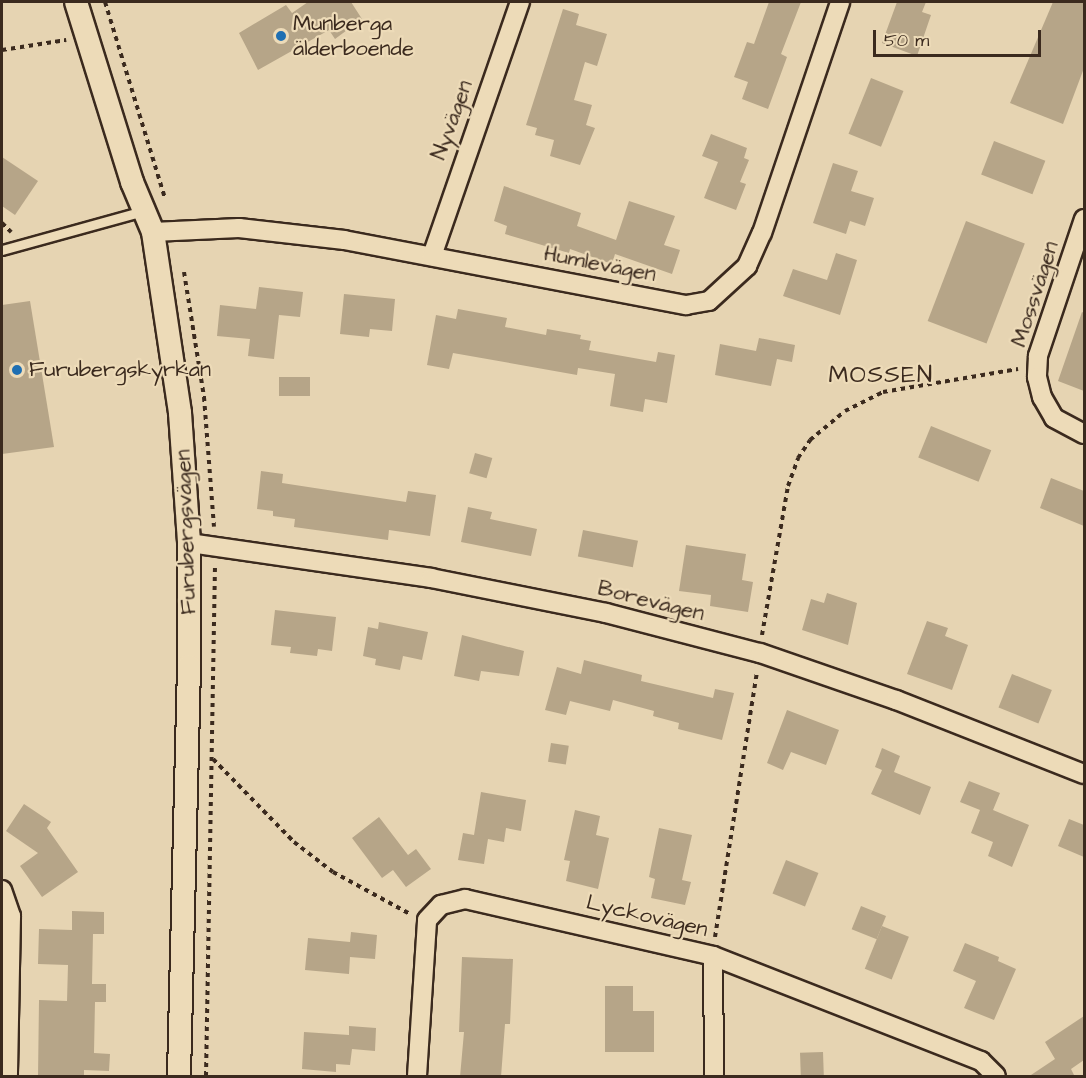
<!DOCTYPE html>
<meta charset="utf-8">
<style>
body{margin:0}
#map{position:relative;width:1086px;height:1078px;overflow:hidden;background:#e6d4b2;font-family:"Architects Daughter",sans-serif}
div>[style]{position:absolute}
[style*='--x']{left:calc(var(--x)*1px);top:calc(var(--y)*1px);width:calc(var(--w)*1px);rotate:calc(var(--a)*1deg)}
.building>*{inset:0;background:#b6a588;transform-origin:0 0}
.path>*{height:4px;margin-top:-2px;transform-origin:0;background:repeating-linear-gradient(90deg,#3b2a1e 0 4.5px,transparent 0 9px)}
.roads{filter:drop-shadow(2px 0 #3b2a1e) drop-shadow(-2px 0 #3b2a1e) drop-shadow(0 2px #3b2a1e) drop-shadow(0 -2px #3b2a1e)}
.service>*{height:9px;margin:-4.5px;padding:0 4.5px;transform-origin:4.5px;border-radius:4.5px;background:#eddbb8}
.minor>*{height:18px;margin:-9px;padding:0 9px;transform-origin:9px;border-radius:9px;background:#eddbb8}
.tertiary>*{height:22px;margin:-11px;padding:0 11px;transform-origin:11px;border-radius:11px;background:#eddbb8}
.dots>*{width:16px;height:16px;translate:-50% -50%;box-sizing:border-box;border:3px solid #eddbb8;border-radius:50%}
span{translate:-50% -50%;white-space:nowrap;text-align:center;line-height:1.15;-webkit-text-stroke:4.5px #eddbb8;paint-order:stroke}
.poi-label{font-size:22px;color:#3b2a1e}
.left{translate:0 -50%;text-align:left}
.street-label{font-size:22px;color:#3b2a1e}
.neighbourhood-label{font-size:24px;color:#3b2a1e;letter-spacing:1.5px}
.frame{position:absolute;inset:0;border:3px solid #3b2a1e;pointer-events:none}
.scale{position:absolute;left:873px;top:30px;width:168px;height:27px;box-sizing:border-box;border:3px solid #3b2a1e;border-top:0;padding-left:8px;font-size:18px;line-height:21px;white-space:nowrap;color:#3b2a1e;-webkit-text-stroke:4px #eddbb8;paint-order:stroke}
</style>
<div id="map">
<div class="building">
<i style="clip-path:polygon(308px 2px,351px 2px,362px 19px,335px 39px,329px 30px,258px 70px,239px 33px,286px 5px,292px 13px)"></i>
<i style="clip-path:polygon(769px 2px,801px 2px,781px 54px,787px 57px,768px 109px,742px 99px,748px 82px,734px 77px,747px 42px,754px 44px)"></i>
<i style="clip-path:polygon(897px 2px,926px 2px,922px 12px,931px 15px,917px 56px,882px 43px)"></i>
<i style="clip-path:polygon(1053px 2px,1084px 2px,1084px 68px,1063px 124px,1010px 103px)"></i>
<i style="clip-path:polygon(563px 9px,579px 14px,576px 25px,607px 34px,597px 66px,585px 62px,574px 100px,592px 105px,586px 125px,595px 128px,580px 165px,550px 156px,554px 140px,535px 135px,537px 128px,526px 125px)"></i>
<i style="left:871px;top:78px;width:35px;height:60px;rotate:22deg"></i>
<i style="clip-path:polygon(711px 134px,747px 148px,744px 158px,749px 160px,740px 182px,746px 184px,736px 210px,704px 198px,718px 162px,702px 156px)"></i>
<i style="left:994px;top:141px;width:55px;height:36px;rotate:21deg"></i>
<i style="clip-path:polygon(2px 157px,38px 181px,15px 215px,2px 206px)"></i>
<i style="clip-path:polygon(833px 163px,858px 171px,851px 191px,874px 198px,865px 226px,850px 221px,846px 234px,813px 223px)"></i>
<i style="clip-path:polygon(504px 186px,581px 213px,577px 226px,616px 240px,629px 201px,675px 216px,664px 245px,680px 250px,672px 274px,615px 254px,612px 264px,570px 249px,569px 253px,505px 234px,507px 226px,494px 221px)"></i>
<i style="left:966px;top:221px;width:63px;height:107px;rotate:21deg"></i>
<i style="clip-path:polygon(836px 253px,857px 260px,840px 315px,783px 296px,793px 269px,827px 280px)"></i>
<i style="clip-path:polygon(259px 287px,303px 292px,300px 317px,279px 315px,274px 359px,248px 356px,250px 339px,217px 336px,220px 305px,256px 309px)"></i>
<i style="clip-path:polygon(344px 294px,395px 299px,392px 331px,370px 329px,369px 337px,340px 334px)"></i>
<i style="clip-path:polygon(30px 301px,54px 447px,2px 454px,2px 305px)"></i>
<i style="clip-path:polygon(458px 309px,507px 318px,505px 327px,546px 335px,547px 329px,581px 335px,580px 339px,591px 341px,589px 350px,656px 362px,658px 352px,675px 355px,667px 403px,645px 399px,643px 412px,610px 406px,615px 374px,578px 368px,577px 375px,453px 353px,449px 369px,427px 365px,436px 315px,456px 319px)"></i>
<i style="clip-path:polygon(1082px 312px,1084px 313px,1084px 391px,1058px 381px)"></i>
<i style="clip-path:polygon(759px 338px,795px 345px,792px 362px,777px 359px,771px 386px,715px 375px,720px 344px,756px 351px)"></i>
<i style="left:279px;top:377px;width:31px;height:19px"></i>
<i style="left:931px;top:426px;width:65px;height:34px;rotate:22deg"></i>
<i style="left:475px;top:453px;width:18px;height:21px;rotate:16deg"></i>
<i style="clip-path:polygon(261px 471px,283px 474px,282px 483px,406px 502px,408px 491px,436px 495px,430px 536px,389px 530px,388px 540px,294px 527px,295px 519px,273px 516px,273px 511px,257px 509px)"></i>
<i style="clip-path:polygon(1051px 478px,1084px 491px,1084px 526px,1040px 508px)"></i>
<i style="clip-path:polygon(468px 507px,492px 512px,490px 519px,537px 529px,531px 556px,461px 542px)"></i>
<i style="left:583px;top:530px;width:56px;height:27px;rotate:11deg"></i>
<i style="clip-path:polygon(686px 545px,746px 554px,742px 580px,753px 582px,748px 612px,710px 606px,711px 595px,679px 591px)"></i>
<i style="clip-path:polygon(827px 593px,857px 603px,848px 645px,802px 630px,811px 599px,824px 603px)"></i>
<i style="clip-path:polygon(275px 610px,336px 617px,332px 651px,318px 649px,317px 656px,290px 653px,291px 647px,271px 645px)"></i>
<i style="clip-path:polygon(927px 621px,948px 628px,945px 636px,968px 645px,952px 690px,907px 674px)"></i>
<i style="clip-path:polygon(379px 622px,428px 632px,422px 660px,403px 656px,400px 670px,375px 665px,376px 659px,363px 656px,368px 627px,378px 629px)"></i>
<i style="clip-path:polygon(462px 635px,524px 651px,519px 676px,481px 671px,479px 681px,454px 676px)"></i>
<i style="clip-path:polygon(584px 660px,642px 675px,641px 681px,713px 698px,715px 689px,734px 693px,722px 740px,678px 729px,679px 723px,653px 716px,654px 711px,613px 700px,610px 711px,570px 701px,566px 715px,545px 710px,557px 667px,581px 674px)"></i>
<i style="left:1012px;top:674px;width:43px;height:36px;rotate:22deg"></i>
<i style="clip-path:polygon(787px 710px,839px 730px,826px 765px,791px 752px,783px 770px,767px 763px)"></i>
<i style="left:551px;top:743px;width:18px;height:19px;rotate:9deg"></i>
<i style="clip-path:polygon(882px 748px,900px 756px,894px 772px,931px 787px,920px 815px,871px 794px,882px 770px,875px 767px)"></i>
<i style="clip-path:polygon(969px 781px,1000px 793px,993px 810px,1029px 825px,1012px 867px,988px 856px,993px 842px,971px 833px,980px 810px,960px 802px)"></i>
<i style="clip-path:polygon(481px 792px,526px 800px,521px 831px,506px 828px,504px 842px,488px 839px,484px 864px,458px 860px,463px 833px,474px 835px)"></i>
<i style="clip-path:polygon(24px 804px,51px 822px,47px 828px,78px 872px,42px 897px,20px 866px,38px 853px,6px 831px)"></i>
<i style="clip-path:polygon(575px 810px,600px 816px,596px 835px,609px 838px,598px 889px,566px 881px,570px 861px,564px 860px)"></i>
<i style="clip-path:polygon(379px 817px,408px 855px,416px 849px,431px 869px,406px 887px,393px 870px,382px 878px,352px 838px)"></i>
<i style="clip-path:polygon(1069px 819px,1084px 825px,1084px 857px,1058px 846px)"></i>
<i style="clip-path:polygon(659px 828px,692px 835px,682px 880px,691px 882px,685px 905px,651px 898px,655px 879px,649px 877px)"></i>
<i style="left:786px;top:860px;width:35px;height:36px;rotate:22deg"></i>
<i style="left:861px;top:906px;width:27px;height:25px;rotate:22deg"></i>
<i style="clip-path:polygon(72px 911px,104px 912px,104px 934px,93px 934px,92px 984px,106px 984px,106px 1002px,95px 1002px,94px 1053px,110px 1054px,109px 1071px,84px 1070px,84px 1077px,38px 1077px,39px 1000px,67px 1001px,68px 965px,38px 964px,39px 929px,72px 930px)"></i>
<i style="left:882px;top:926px;width:29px;height:46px;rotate:22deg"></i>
<i style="clip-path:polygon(351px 932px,377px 935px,375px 959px,350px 957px,349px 974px,305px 970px,308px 938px,350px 942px)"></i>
<i style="clip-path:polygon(965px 943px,999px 957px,998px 961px,1016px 969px,994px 1020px,964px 1008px,976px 981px,953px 971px)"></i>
<i style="clip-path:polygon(462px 957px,513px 959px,510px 1024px,505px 1024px,501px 1077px,460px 1077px,464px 1032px,459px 1032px)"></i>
<i style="clip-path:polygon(605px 986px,633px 986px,633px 1011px,654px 1011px,654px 1052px,605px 1052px)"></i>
<i style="clip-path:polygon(1084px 1016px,1084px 1060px,1071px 1069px,1075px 1077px,1028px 1077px,1055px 1059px,1045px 1042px)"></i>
<i style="clip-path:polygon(349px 1026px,376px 1028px,375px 1051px,352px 1049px,350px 1065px,336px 1064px,336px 1072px,302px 1069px,304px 1032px,349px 1035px)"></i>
<i style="left:823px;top:1052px;width:25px;height:23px;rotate:88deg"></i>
</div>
<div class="path">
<i style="--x:105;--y:2;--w:205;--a:73"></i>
<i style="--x:2;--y:50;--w:65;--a:-8.9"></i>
<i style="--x:2;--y:223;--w:13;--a:45"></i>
<i style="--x:184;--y:272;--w:127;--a:80.9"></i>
<i style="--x:204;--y:397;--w:130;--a:85.6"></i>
<i style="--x:762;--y:635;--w:151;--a:-80.1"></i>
<i style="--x:788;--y:486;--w:30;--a:-70"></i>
<i style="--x:798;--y:458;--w:22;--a:-56"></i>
<i style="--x:810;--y:440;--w:45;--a:-39.6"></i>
<i style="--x:845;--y:411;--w:42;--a:-26.6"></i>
<i style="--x:883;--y:392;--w:137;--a:-9.7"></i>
<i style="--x:213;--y:759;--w:116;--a:45.7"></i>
<i style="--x:294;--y:842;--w:49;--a:37.6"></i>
<i style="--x:333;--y:872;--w:88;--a:28.6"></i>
<i style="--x:715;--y:937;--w:268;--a:-81"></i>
<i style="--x:206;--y:1076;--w:512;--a:-88.99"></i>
</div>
<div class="roads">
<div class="service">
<i style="--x:2;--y:250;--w:147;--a:-15.4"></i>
</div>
<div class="minor">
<i style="--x:1084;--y:219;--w:145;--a:108.6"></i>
<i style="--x:1038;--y:356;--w:21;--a:93"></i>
<i style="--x:1037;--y:377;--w:21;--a:76"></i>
<i style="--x:1042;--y:397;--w:24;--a:60"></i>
<i style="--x:1054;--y:418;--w:34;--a:28"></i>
<i style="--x:153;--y:232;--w:86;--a:-2.7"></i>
<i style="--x:239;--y:228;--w:106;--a:6.5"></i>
<i style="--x:344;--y:240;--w:348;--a:10.8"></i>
<i style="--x:686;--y:305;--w:23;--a:-10"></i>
<i style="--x:709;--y:301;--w:52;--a:-42.6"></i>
<i style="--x:747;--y:266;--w:36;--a:-66"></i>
<i style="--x:762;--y:233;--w:244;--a:-71.3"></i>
<i style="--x:432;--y:256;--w:269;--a:-70.9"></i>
<i style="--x:189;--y:543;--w:245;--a:8.2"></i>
<i style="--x:431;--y:578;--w:178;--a:11.3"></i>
<i style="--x:606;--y:613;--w:159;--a:14.6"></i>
<i style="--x:760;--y:653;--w:144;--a:19.1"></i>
<i style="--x:896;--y:700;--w:202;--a:21.5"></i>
<i style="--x:2;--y:890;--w:28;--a:71"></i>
<i style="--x:11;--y:916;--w:160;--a:91.1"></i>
<i style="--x:713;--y:956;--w:120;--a:89.5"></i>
<i style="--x:417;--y:1076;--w:156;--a:-86.3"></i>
<i style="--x:427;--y:920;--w:21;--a:-47"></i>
<i style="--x:441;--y:905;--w:25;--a:-14"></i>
<i style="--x:465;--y:899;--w:254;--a:12.9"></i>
<i style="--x:713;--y:956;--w:288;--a:21.4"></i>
<i style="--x:981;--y:1061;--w:21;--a:45"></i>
</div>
<div class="tertiary">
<i style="--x:76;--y:2;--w:189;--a:72.7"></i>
<i style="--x:132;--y:182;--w:54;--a:67.2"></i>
<i style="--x:153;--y:232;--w:183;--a:81.5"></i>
<i style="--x:180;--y:413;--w:130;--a:86"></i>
<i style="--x:189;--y:543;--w:123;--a:90"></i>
<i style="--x:189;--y:666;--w:410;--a:91.4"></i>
</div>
</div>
<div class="dots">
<i style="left:281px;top:36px;background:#1f6fb2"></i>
<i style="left:17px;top:370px;background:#1f6fb2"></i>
</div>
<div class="poi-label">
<span class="left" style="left:293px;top:36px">Munberga<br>älderboende</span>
<span class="left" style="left:29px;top:370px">Furubergskyrkan</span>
</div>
<div class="street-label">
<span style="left:452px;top:120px;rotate:-70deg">Nyvägen</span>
<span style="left:600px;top:264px;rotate:11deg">Humlevägen</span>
<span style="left:1035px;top:294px;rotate:-72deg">Mossvägen</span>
<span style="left:186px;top:532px;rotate:-92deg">Furubergsvägen</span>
<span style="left:651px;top:601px;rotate:14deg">Borevägen</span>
<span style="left:647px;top:916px;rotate:13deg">Lyckovägen</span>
</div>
<div class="neighbourhood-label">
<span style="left:881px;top:376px">MOSSEN</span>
</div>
<div class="frame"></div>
<div class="scale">50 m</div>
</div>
